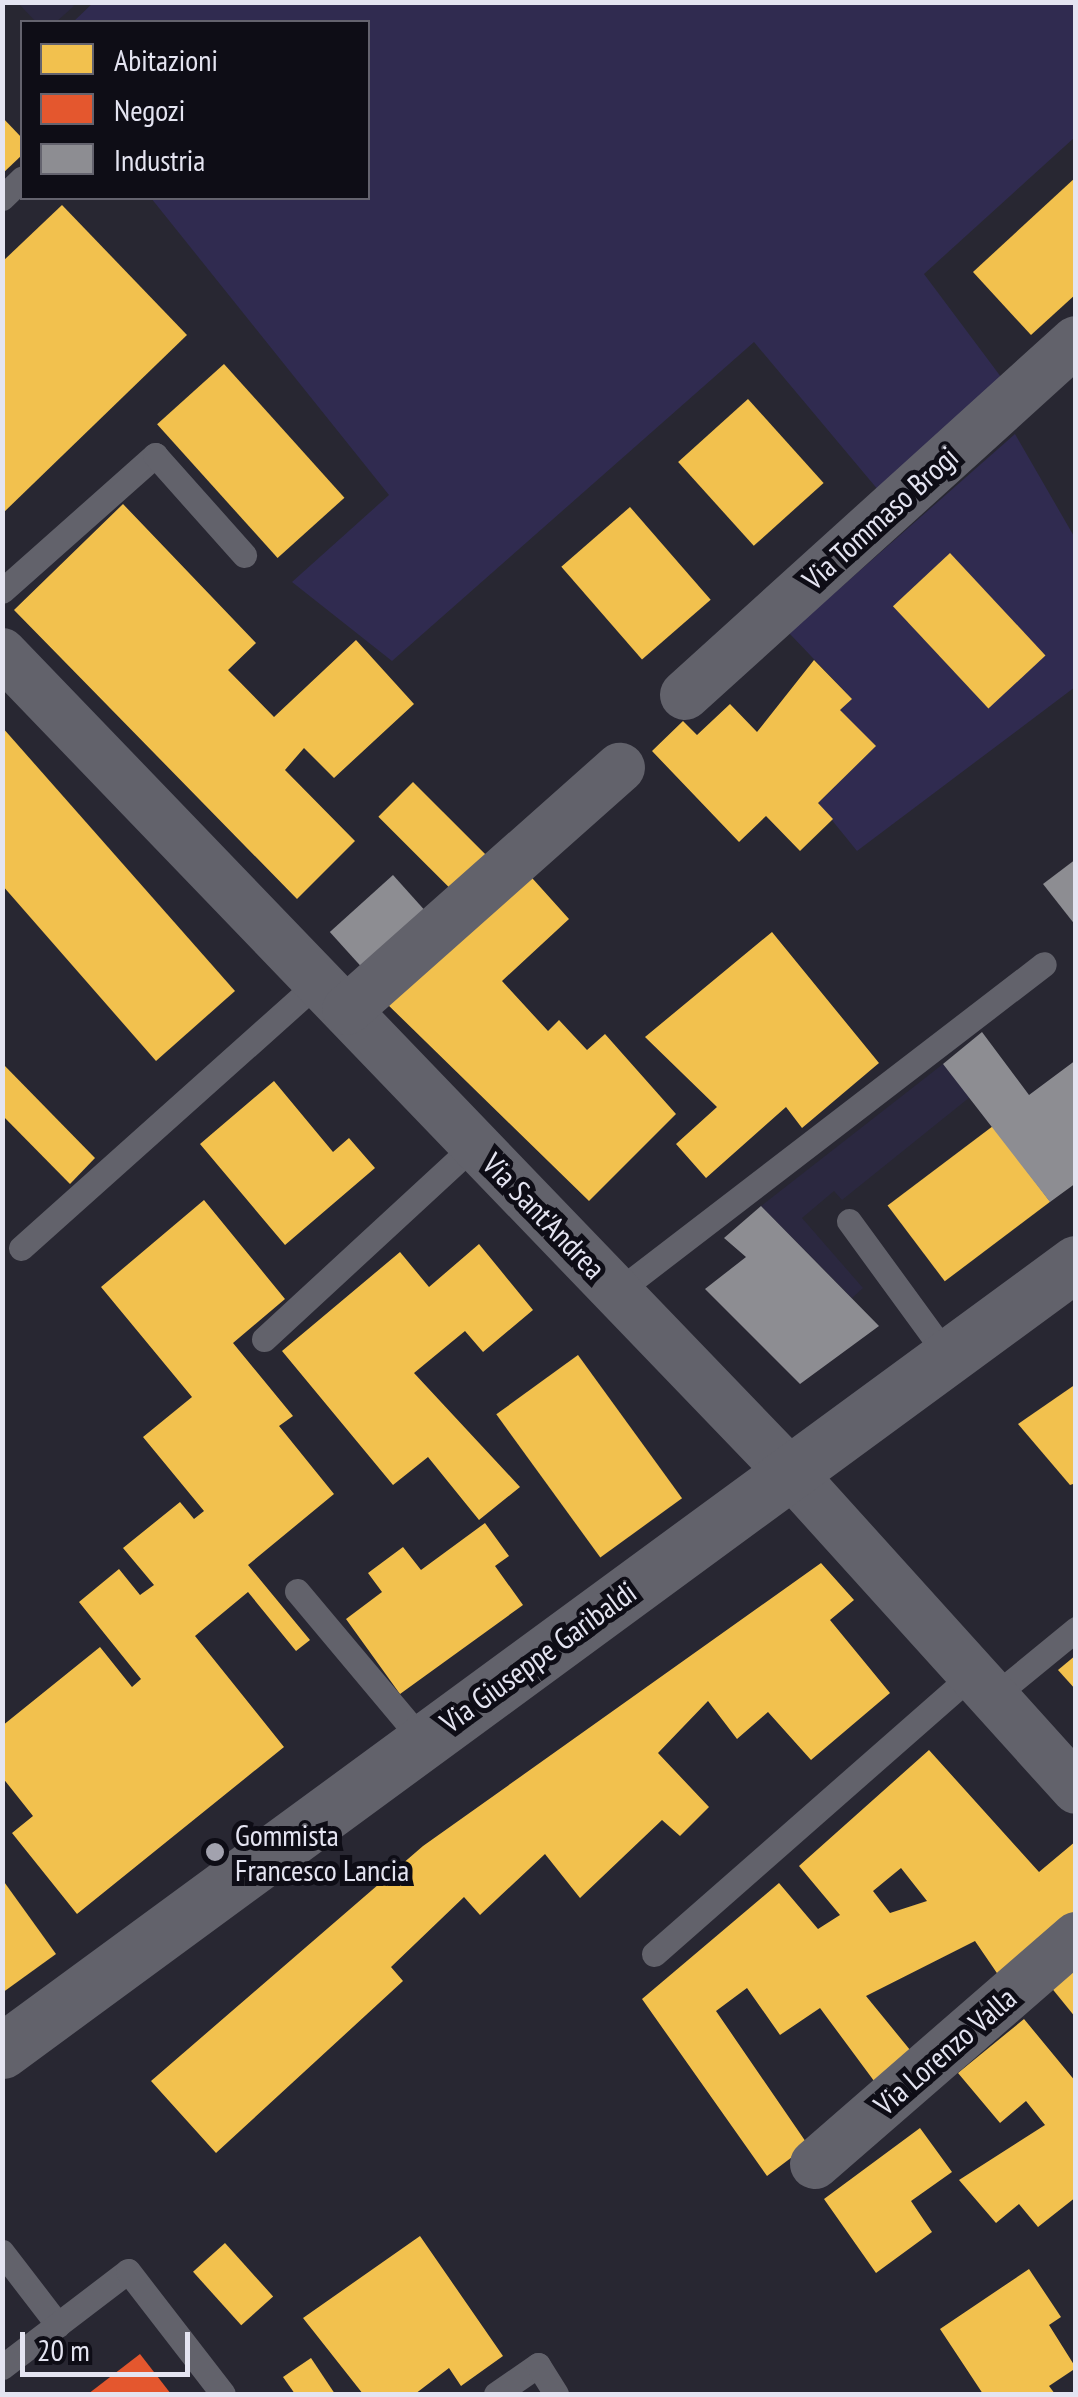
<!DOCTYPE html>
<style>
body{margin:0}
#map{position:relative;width:1078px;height:2397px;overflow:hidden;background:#282732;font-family:"PT Sans Narrow",sans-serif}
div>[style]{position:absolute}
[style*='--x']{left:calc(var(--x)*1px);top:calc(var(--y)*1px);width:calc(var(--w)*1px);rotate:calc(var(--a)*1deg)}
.built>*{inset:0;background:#2b2840}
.green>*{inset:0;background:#302b50}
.homes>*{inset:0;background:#f2c14e;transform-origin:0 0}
.shops>*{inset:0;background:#e4572e}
.industry>*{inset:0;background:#8d8d92;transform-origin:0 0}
.service>*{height:25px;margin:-12.5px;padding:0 12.5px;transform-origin:12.5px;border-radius:12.5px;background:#62626b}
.minor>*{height:50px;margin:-25px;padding:0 25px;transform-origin:25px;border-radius:25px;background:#62626b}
.tertiary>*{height:55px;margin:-27.5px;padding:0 27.5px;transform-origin:27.5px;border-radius:27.5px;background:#62626b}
.dots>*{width:28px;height:28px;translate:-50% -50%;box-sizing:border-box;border:5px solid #0e0d16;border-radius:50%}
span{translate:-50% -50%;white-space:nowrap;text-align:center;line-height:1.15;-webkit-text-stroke:10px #0e0d16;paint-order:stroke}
.street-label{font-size:30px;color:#e4e4f1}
.poi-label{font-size:30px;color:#e4e4f1}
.left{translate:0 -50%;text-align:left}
.frame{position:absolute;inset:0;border:5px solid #e4e4f1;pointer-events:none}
.legend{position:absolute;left:20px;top:20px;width:350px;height:180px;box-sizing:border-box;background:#0e0d16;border:2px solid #64636e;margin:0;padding:12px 18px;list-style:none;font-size:30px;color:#e4e4f1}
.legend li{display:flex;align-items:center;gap:20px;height:50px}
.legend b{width:50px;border:2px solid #64636e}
.scale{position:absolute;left:20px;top:2332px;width:170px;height:45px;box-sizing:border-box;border:5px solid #e4e4f1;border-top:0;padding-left:12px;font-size:30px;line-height:35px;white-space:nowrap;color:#e4e4f1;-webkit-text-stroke:8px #0e0d16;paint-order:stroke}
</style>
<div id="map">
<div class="built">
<i style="clip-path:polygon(18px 3px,70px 3px,74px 6px,56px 22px,36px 22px)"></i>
<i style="clip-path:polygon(943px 1064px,970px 1097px,842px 1200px,834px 1191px,802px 1218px,863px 1288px,852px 1298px,761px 1206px)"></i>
</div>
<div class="green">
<i style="clip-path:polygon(94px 2px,1075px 3px,1075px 137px,924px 274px,1004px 381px,879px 491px,754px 342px,392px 661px,292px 582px,389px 495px,151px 198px,368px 198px,368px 22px,73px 22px)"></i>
<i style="clip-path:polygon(1015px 434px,1075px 538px,1075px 687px,857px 851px,818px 803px,875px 746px,840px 710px,852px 699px,789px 633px)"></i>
</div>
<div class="homes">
<i style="clip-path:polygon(2px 117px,22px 138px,22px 155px,2px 174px)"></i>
<i style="clip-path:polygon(1076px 177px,1076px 294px,1031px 335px,973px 272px)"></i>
<i style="clip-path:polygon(62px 205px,187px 335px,2px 514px,2px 262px)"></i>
<i style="left:224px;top:364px;width:180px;height:90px;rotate:48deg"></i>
<i style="left:748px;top:399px;width:113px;height:94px;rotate:48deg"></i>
<i style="clip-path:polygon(123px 504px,256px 643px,228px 670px,274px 717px,356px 640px,414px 704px,334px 778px,304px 748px,285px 770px,355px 841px,297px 899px,14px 610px)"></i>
<i style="left:630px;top:507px;width:123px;height:91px;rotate:49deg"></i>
<i style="left:950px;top:553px;width:140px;height:78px;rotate:47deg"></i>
<i style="clip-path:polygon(814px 660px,852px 699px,840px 710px,876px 746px,818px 803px,833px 819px,800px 851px,766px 816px,739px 842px,652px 751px,683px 721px,697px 735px,730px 704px,757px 732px)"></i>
<i style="clip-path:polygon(2px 727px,235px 991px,156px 1061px,2px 885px)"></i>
<i style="left:413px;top:782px;width:103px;height:49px;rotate:45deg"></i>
<i style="clip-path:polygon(524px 869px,569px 919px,502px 981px,548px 1031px,559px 1020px,587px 1050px,605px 1034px,676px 1114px,589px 1201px,383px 1000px)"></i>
<i style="clip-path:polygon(772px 932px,879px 1063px,802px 1128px,786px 1107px,706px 1178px,676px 1144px,717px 1107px,645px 1037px)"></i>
<i style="clip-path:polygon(2px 1063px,95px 1158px,70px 1184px,2px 1115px)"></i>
<i style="clip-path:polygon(274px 1081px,333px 1152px,349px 1138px,375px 1168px,285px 1245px,200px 1144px)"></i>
<i style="left:993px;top:1126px;width:95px;height:132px;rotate:53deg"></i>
<i style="clip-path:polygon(204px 1200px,285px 1299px,233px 1343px,293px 1416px,279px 1426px,334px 1494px,248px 1565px,310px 1640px,296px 1651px,248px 1592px,195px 1636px,284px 1747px,77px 1914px,12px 1833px,33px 1816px,2px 1777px,2px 1726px,100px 1647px,132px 1687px,141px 1679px,79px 1602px,119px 1569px,140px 1595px,154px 1585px,123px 1548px,180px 1502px,194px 1519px,204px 1511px,143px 1437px,192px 1397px,101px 1287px)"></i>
<i style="clip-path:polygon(479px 1244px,533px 1310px,483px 1352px,465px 1331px,414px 1373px,520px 1487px,479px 1520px,428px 1457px,393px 1485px,282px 1351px,400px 1252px,429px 1287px)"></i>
<i style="left:578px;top:1355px;width:177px;height:101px;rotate:54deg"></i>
<i style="clip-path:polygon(1076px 1384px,1076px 1483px,1070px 1485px,1018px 1424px)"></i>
<i style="clip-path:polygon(485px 1523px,509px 1556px,495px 1566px,523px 1605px,400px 1694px,346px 1619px,382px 1592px,368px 1573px,403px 1547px,421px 1570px)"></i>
<i style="clip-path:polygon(821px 1563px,854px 1600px,830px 1620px,890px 1693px,811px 1760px,768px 1712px,737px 1739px,708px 1701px,658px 1753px,709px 1807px,680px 1836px,662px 1820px,580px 1898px,545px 1854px,480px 1915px,464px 1897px,391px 1967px,403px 1981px,216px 2153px,151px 2081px,423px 1846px)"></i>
<i style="clip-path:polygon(1076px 1655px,1076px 1690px,1058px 1670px)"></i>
<i style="clip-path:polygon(evenodd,929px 1750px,1039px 1872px,1076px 1841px,1076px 1921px,1001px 1979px,975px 1941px,866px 1996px,915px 2056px,877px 2085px,820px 2008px,780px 2035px,747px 1988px,716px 2011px,808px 2145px,767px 2176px,642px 1999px,779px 1883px,818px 1929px,840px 1915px,799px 1866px,929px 1750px,901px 1868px,927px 1901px,890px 1913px,873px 1891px,901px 1868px)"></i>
<i style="clip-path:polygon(2px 1879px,56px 1954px,2px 1993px)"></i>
<i style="clip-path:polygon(1076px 1966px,1076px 2018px,1050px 1986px)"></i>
<i style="clip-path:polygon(1024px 2019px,1076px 2082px,1076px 2197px,1038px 2227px,1019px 2204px,996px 2223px,959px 2180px,1045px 2125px,1026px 2101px,1000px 2123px,958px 2073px)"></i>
<i style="clip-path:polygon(920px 2128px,952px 2172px,911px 2201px,932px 2232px,876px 2273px,824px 2199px)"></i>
<i style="clip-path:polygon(420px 2236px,503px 2356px,461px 2386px,449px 2368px,415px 2394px,363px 2394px,303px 2318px)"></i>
<i style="left:225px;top:2243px;width:72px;height:43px;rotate:48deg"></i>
<i style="clip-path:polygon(1029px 2269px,1061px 2317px,1049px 2325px,1076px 2368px,1049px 2386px,1055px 2394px,983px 2394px,940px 2329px)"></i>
<i style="clip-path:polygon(311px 2358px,335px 2394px,295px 2394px,283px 2377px)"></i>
</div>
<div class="shops">
<i style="clip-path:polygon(140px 2354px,171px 2394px,88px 2394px)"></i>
</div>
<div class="industry">
<i style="clip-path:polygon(1076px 859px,1076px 926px,1043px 884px)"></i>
<i style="left:393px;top:875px;width:47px;height:85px;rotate:48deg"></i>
<i style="clip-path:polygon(982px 1032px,1029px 1095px,1076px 1060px,1076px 1183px,1050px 1202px,943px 1064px)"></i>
<i style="clip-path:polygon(761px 1206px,879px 1326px,800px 1384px,705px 1289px,746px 1257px,724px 1238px)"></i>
</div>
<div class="service">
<i style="--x:2;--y:198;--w:28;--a:-44"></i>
<i style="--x:2;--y:591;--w:205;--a:-41.6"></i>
<i style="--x:155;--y:455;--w:134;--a:48.3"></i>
<i style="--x:849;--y:1221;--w:168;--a:53.9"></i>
<i style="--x:21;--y:1248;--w:399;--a:-41.8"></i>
<i style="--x:617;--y:1292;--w:538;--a:-37.53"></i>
<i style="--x:264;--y:1339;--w:287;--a:-42.7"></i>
<i style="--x:297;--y:1591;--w:196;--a:50"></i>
<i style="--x:992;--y:1698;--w:109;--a:-39.4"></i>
<i style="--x:654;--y:1954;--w:423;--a:-41.3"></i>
<i style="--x:2;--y:2252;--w:92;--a:52.5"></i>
<i style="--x:2;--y:2367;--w:158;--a:-37.3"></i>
<i style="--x:128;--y:2271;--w:155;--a:52.3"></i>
<i style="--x:496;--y:2394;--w:51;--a:-34.6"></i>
<i style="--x:538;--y:2365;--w:34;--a:58"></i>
</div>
<div class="minor">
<i style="--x:2;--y:653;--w:1137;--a:46.11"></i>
<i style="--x:790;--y:1472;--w:427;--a:47.9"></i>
<i style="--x:685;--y:695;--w:527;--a:-42.16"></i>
<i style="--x:347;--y:1010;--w:365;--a:-41.6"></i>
<i style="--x:815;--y:2164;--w:346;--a:-41"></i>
</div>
<div class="tertiary">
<i style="--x:2;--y:2051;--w:1332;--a:-36.27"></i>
</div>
<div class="dots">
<i style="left:215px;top:1852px;background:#a2a2ae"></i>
</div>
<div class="street-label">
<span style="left:880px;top:518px;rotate:-42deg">Via Tommaso Brogi</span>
<span style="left:544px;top:1216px;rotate:46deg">Via Sant'Andrea</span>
<span style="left:538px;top:1657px;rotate:-36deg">Via Giuseppe Garibaldi</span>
<span style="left:945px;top:2051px;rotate:-41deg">Via Lorenzo Valla</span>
</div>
<div class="poi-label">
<span class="left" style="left:235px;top:1852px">Gommista<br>Francesco Lancia</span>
</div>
<div class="frame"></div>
<ul class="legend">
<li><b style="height:28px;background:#f2c14e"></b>Abitazioni</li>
<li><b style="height:28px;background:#e4572e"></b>Negozi</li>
<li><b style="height:28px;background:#8d8d92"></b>Industria</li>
</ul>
<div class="scale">20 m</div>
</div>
